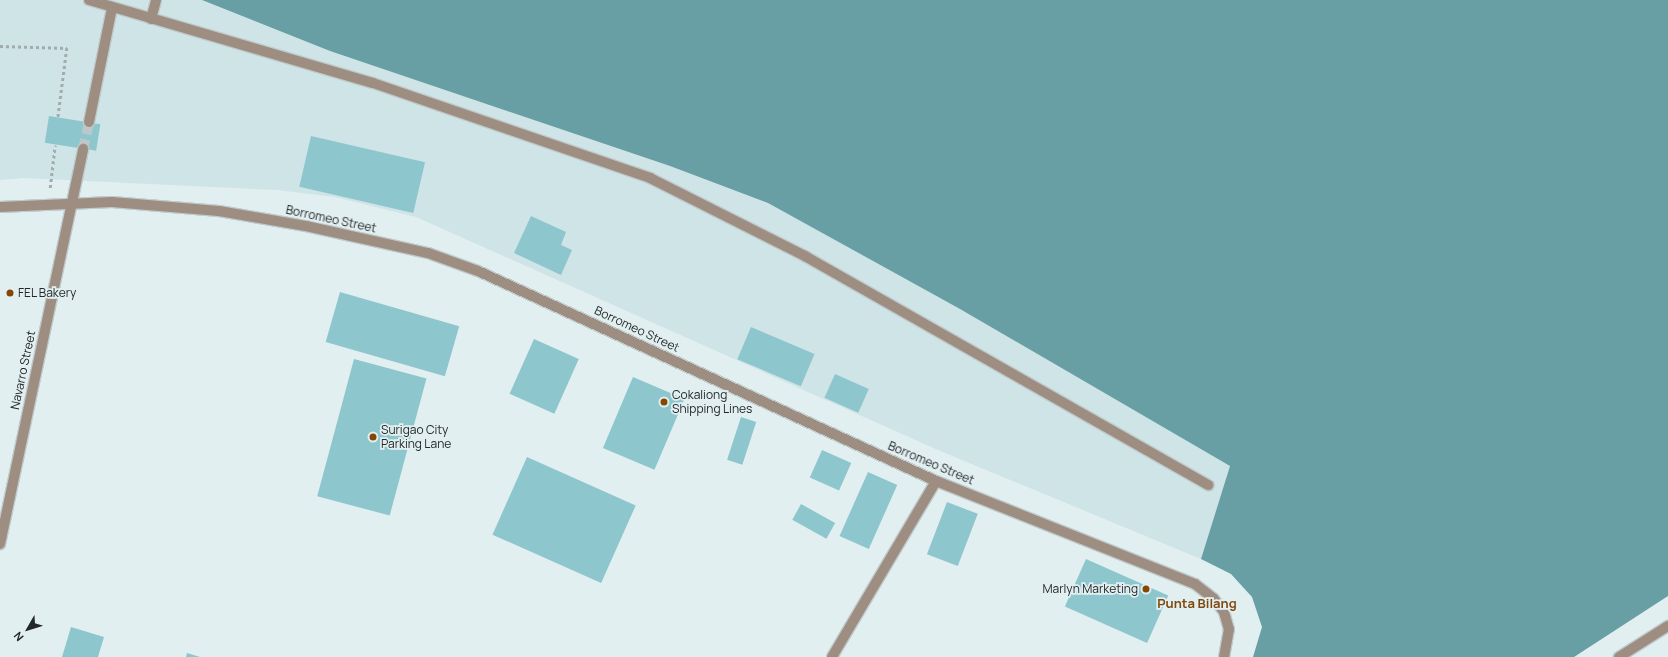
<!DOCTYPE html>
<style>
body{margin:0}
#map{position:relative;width:1668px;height:657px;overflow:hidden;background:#e2eff1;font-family:Manrope,sans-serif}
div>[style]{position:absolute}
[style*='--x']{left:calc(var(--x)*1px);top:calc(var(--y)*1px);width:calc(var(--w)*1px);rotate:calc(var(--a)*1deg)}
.built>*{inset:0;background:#cee4e6}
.water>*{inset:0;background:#679fa5}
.building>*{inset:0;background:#8dc6cd;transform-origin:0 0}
.minor-tunnel>*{height:10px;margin-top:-5px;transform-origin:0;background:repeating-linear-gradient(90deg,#bcc7c9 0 10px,transparent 0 15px)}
.path>*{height:2.5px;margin-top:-1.25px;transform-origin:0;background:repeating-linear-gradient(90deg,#a2acad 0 3px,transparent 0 6px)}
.roads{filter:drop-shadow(1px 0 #c0cbcd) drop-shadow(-1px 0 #c0cbcd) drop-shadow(0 1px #c0cbcd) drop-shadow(0 -1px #c0cbcd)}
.minor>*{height:10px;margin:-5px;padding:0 5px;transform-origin:5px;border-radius:5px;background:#9e8e82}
.dots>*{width:11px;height:11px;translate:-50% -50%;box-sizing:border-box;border:2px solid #e2eff1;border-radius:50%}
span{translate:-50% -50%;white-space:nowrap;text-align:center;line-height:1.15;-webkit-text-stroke:3.5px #e2eff1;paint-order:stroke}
.street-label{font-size:12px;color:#232828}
.poi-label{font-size:12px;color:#232828}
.left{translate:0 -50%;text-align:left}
.right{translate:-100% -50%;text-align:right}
.neighbourhood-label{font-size:13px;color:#7f480f;font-weight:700}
.north{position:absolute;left:8px;top:609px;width:40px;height:40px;-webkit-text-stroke:3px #e2eff1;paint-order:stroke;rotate:231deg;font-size:11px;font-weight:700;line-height:16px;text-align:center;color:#232828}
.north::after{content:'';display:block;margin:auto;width:14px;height:18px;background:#232828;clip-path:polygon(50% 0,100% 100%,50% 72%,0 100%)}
</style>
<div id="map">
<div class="built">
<i style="clip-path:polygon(0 0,202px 0,330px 51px,670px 166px,768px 203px,960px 309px,1230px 466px,1201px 559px,938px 450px,416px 217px,335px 197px,277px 190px,24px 178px,0 180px)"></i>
</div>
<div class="water">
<i style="clip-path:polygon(202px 0,1668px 0,1668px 596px,1574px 657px,1253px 657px,1262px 627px,1252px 597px,1231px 574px,1201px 559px,1230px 466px,960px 309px,768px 203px,670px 166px,330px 51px)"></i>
</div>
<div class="building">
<i style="left:49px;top:116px;width:52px;height:27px;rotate:9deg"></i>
<i style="left:311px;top:136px;width:117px;height:52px;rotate:13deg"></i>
<i style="clip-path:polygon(531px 216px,566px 232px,561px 245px,572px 250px,561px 275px,514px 253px)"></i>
<i style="left:340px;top:292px;width:124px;height:52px;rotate:16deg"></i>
<i style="left:751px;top:327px;width:69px;height:35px;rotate:23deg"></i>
<i style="left:534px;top:339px;width:49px;height:60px;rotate:24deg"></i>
<i style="left:354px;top:359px;width:75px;height:142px;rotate:15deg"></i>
<i style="left:835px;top:374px;width:37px;height:26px;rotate:24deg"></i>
<i style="left:633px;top:377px;width:56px;height:77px;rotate:23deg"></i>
<i style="left:741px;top:417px;width:16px;height:45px;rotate:18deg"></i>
<i style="left:822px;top:450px;width:32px;height:30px;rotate:24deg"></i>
<i style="left:527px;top:457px;width:119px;height:85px;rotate:24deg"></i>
<i style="left:868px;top:472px;width:32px;height:70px;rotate:24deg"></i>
<i style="left:947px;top:502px;width:33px;height:56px;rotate:21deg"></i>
<i style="left:801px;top:504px;width:39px;height:18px;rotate:29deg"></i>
<i style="left:1086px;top:559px;width:90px;height:52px;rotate:24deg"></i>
<i style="clip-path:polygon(71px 627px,104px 637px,98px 657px,62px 657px)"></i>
<i style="clip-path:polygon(187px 653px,200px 657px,186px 657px)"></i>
</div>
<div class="minor-tunnel">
<i style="--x:83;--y:149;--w:28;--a:-77"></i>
</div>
<div class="path">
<i style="--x:0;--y:46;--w:67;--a:1.7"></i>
<i style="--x:67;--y:48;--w:71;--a:97.3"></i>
<i style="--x:50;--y:188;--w:43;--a:-83.4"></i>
</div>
<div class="roads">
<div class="minor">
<i style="--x:89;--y:0;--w:296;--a:16.3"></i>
<i style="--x:373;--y:83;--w:293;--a:18.9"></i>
<i style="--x:650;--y:178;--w:174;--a:26.7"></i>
<i style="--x:805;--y:256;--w:464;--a:29.6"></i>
<i style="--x:151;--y:19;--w:20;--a:-75"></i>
<i style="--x:89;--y:122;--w:116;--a:-78.6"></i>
<i style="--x:0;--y:207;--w:112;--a:-2.6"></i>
<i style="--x:112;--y:202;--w:107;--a:4.8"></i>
<i style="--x:219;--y:211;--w:88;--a:9.8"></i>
<i style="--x:306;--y:226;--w:125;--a:12.5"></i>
<i style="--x:428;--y:253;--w:53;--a:19.8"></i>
<i style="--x:478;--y:271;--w:504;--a:24.63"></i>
<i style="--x:936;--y:481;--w:279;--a:21.7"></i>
<i style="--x:1195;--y:584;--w:24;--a:38"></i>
<i style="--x:1214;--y:599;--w:16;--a:52"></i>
<i style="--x:1224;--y:612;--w:18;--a:74"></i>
<i style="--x:1229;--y:629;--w:28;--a:100"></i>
<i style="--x:0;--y:544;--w:404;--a:-78.1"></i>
<i style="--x:832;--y:657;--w:204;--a:-59.4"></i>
<i style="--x:1619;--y:657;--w:58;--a:-32.3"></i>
</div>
</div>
<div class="dots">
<i style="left:10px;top:293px;background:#844803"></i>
<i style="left:664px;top:402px;background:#844803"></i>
<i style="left:373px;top:437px;background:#844803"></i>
<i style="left:1146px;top:589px;background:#844803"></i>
</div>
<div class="street-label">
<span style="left:331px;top:219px;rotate:12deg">Borromeo Street</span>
<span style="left:637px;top:329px;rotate:25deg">Borromeo Street</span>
<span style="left:23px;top:370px;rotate:-78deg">Navarro Street</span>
<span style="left:931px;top:463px;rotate:23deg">Borromeo Street</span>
</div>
<div class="poi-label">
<span class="left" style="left:18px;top:293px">FEL Bakery</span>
<span class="left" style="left:672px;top:402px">Cokaliong<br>Shipping Lines</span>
<span class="left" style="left:381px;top:437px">Surigao City<br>Parking Lane</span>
<span class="right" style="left:1138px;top:589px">Marlyn Marketing</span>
</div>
<div class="neighbourhood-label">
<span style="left:1197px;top:603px">Punta Bilang</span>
</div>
<div class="north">N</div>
</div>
